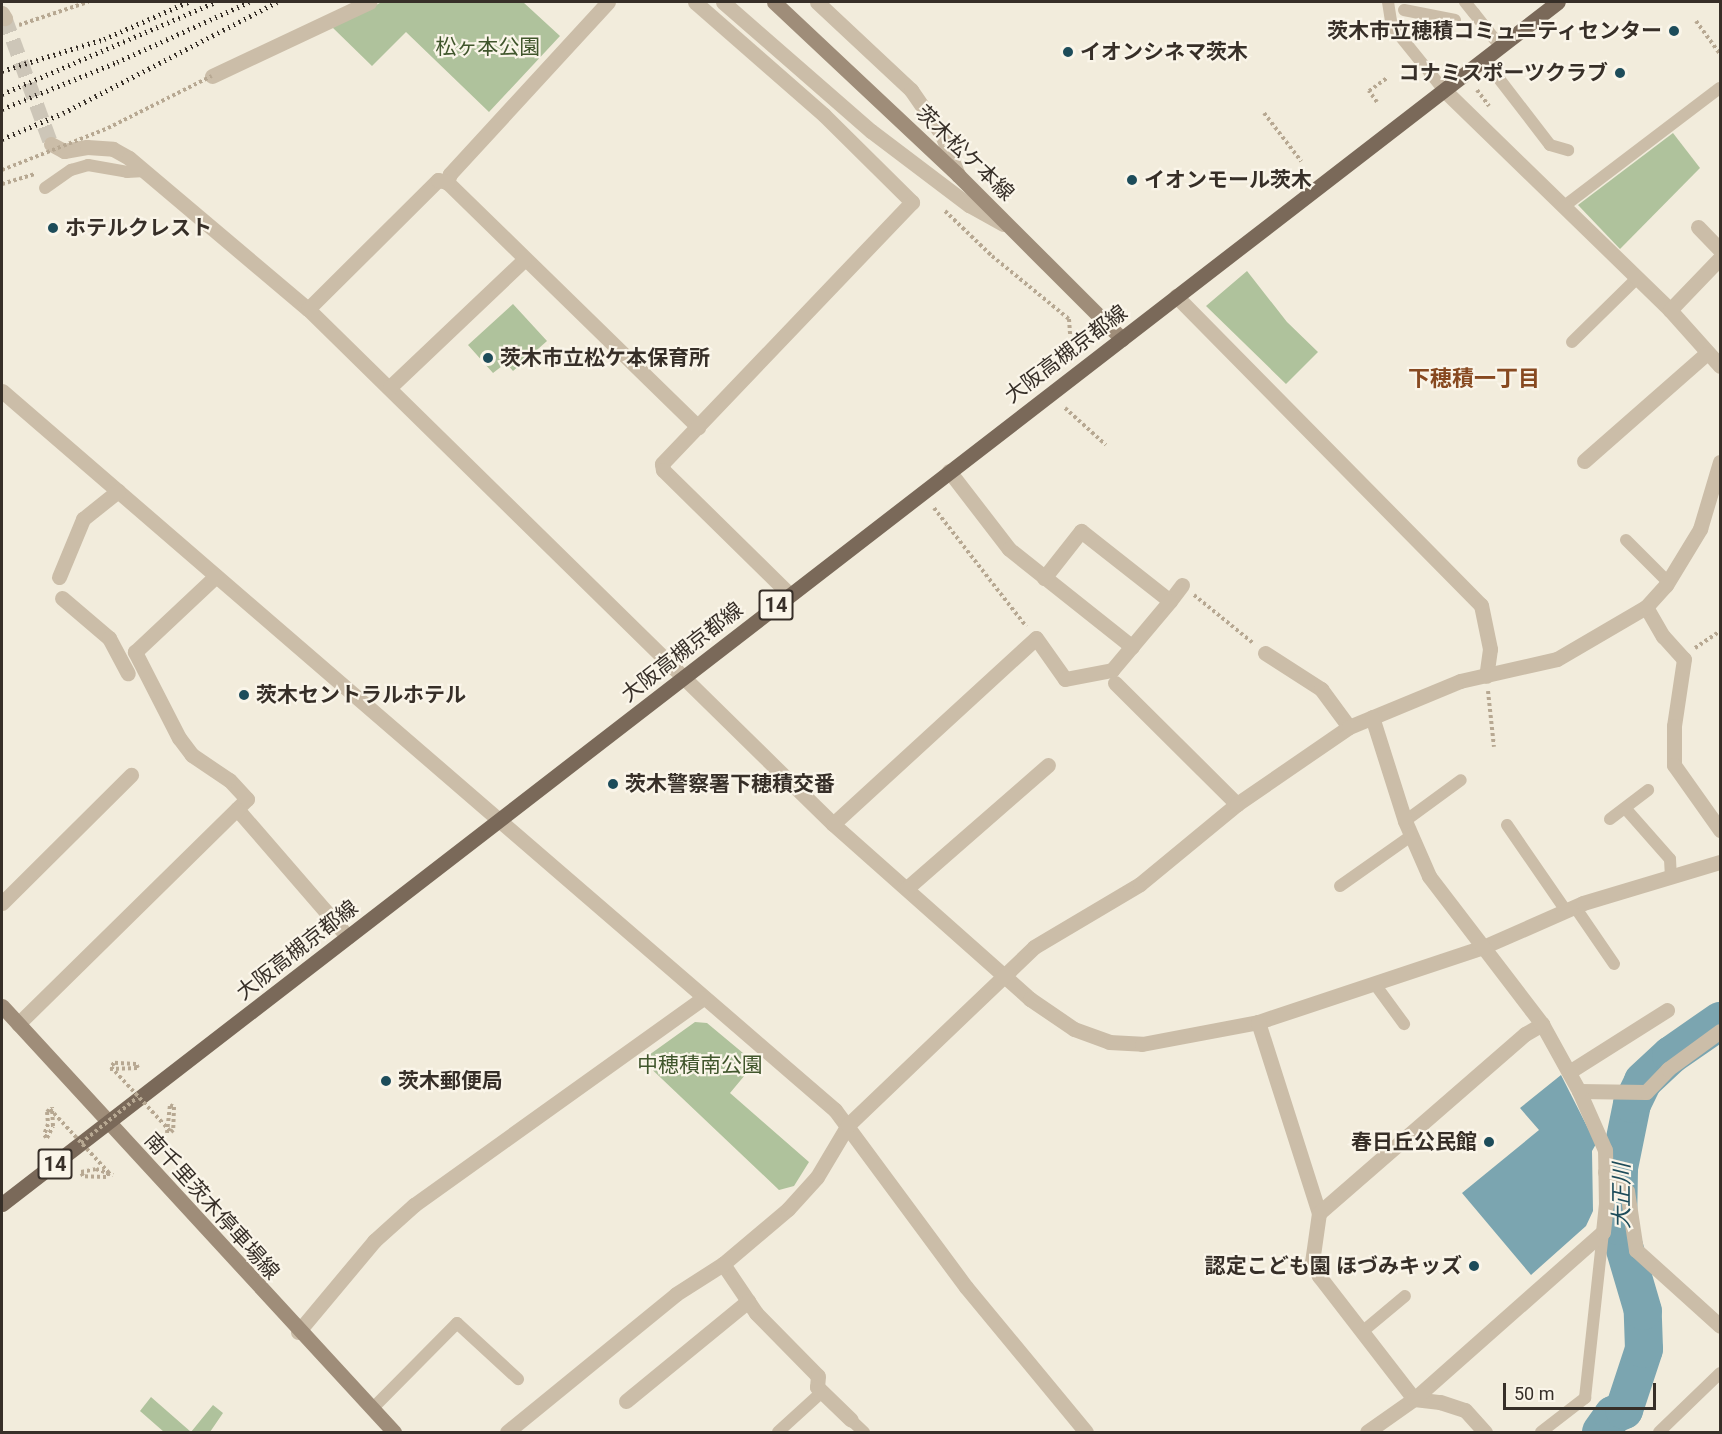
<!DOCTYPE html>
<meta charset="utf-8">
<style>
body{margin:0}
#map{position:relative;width:1722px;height:1434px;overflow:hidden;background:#f2ecdc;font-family:Roboto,"Noto Sans JP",sans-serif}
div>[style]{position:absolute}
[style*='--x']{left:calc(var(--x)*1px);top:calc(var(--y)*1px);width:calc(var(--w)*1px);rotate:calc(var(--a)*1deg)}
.green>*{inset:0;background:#afc29c}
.water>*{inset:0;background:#7ba5b0}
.river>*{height:38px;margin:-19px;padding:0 19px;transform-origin:19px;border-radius:19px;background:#7ba5b0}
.street-tunnel>*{height:15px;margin-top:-7.5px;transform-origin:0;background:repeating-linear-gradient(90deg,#cdc6b8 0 15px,transparent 0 23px)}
.path>*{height:4px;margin-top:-2px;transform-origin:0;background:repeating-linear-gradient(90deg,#b7a892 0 3px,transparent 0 6px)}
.lane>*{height:12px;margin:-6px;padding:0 6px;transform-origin:6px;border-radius:6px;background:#cbbda8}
.street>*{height:15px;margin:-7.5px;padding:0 7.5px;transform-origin:7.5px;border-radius:7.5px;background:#cbbda8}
.secondary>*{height:15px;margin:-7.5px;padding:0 7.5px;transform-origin:7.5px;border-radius:7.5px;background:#9f8d79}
.primary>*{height:15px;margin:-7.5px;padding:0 7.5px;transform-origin:7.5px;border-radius:7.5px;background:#7a6959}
.rail>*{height:4.5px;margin-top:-2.25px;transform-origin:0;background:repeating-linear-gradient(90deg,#372f28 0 1.5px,transparent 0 6px)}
.path-bridge>*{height:4px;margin-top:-2px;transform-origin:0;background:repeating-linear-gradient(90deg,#b7a892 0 3px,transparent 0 6px)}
.lane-bridge>*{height:12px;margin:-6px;padding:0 6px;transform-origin:6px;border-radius:6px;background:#cbbda8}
.dots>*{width:16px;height:16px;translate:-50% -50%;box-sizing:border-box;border:3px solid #faf5e9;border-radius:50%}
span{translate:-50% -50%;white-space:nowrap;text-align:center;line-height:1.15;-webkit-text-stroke:4.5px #faf5e9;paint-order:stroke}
.shield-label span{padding:2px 4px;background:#faf5e9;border:2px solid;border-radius:4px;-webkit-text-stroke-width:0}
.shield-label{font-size:20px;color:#372f28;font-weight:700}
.poi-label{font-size:21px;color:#372f28;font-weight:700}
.right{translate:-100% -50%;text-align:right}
.left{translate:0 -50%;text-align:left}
.park-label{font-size:21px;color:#40562c}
.street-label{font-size:21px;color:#372f28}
.neighbourhood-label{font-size:22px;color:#874920;font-weight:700}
.water-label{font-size:22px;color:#1d4c5a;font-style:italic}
.frame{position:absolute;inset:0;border:3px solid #372f28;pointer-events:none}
.scale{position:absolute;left:1503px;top:1383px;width:153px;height:27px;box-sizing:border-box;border:3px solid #372f28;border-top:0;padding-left:8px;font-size:18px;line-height:21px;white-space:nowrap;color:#372f28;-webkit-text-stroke:4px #faf5e9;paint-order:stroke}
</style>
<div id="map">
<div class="green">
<i style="clip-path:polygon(382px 2px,523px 2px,560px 36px,489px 112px,406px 32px,372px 66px,332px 27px)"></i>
<i style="clip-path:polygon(1673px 133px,1700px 168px,1620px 249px,1578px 205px)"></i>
<i style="clip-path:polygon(1247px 271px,1287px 322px,1318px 352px,1286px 384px,1206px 306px)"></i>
<i style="clip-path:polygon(513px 304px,547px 341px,513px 371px,506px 363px,493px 373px,468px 345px)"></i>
<i style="clip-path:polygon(695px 1022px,707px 1023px,755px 1063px,730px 1093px,809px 1162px,794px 1186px,779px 1190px,642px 1060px)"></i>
<i style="clip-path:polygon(151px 1397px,191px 1432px,213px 1405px,223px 1413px,210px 1432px,164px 1432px,140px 1411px)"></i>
</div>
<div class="water">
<i style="clip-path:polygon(1561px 1075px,1596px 1144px,1592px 1151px,1593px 1211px,1586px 1226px,1531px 1275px,1462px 1193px,1539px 1130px,1520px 1108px)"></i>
</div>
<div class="river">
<i style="--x:1601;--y:1432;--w:21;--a:-55"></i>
<i style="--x:1613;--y:1415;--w:12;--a:-24"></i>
<i style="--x:1624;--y:1410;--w:64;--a:-71.8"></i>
<i style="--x:1644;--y:1349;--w:38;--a:-92"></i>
<i style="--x:1643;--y:1311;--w:89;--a:-106.4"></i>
<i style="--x:1618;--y:1226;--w:58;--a:-89"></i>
<i style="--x:1619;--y:1168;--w:65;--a:-78.5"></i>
<i style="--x:1632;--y:1104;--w:25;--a:-64"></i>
<i style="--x:1643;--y:1081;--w:38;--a:-43"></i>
<i style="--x:1671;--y:1055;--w:60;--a:-34.8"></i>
</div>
<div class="street-tunnel">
<i style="--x:5;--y:18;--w:134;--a:69.9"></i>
</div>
<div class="path">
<i style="--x:1696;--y:21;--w:41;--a:54"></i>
<i style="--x:19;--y:25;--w:73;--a:-18.4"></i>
<i style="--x:1477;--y:90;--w:20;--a:53"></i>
<i style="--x:1377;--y:102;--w:14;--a:-126"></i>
<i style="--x:1369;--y:91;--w:22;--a:-36"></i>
<i style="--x:1264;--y:113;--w:61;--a:52.4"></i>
<i style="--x:2;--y:184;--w:34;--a:-17"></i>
<i style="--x:945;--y:211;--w:65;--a:43.8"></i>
<i style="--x:992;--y:256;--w:99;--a:39.3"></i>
<i style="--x:1069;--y:319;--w:16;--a:86"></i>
<i style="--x:1065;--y:408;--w:55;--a:42.1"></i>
<i style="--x:934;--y:508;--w:150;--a:52.1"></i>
<i style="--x:1194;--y:595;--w:76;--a:39.1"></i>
<i style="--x:1695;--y:648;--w:30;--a:-34"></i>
<i style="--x:1488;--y:691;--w:56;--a:83.9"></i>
<i style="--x:110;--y:1069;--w:28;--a:-2"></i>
<i style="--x:138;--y:1068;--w:4;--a:-117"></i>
<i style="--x:136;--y:1064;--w:22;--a:-177"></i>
<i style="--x:47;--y:1112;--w:12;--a:85"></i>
<i style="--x:48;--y:1124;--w:12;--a:110"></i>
<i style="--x:44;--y:1135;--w:4;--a:45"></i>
<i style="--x:47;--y:1138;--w:13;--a:-63"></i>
<i style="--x:53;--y:1126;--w:19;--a:-93"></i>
<i style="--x:167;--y:1133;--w:28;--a:-84"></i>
<i style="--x:170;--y:1105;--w:4;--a:27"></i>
<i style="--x:174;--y:1107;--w:23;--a:92"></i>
<i style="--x:106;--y:1177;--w:23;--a:-178"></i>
<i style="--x:83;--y:1176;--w:4;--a:-117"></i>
<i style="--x:81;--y:1172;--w:15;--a:-11"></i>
<i style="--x:96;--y:1169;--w:18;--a:19"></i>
</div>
<div class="lane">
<i style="--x:1388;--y:2;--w:24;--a:81"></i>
<i style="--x:1392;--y:26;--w:81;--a:51"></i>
<i style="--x:1404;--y:10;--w:52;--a:11.1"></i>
<i style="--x:1474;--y:13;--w:42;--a:51.8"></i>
<i style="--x:1500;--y:80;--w:82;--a:52.4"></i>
<i style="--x:1550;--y:145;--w:19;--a:16"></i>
<i style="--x:45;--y:188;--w:32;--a:-35"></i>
<i style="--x:71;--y:170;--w:18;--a:-16"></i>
<i style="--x:88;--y:165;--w:40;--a:10"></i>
<i style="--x:127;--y:172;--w:18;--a:-3"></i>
<i style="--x:1563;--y:207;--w:197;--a:-37.2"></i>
<i style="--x:1572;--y:342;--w:90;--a:-44.5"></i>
<i style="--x:1626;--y:540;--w:59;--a:45"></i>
<i style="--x:1625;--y:808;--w:68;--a:48.6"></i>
<i style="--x:1670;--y:859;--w:18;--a:87"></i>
<i style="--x:1610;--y:819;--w:48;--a:-37.3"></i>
<i style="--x:1405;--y:821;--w:69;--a:-36.2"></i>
<i style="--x:1507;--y:825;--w:104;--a:55.5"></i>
<i style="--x:1340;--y:886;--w:87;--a:-35.2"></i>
<i style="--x:1575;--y:907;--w:69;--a:55.6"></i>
<i style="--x:1374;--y:983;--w:51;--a:53.8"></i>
<i style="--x:1362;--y:1332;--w:56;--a:-39.9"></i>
<i style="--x:372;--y:1409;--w:121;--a:-45.3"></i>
<i style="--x:457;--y:1323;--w:83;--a:42.6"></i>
<i style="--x:851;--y:1420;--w:18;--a:43"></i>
<i style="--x:778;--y:1432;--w:59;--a:-42.3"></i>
<i style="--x:1541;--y:1432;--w:56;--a:-37.7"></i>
<i style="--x:1585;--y:1398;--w:167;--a:-83.8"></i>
<i style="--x:1659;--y:1432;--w:85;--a:-44"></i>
</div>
<div class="street">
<i style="--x:608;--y:2;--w:234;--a:132.6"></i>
<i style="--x:450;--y:174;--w:9;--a:111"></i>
<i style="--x:447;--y:182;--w:351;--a:44.3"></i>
<i style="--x:695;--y:2;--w:171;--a:41.2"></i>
<i style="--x:824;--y:115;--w:124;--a:44.7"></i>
<i style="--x:912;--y:202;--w:362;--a:133.7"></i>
<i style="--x:662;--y:464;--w:6;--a:81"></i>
<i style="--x:663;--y:470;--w:177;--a:44.5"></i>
<i style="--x:723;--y:2;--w:196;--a:41.1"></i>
<i style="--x:871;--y:131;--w:123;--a:37.1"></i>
<i style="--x:969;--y:205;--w:39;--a:29"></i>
<i style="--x:817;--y:2;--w:129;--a:43.1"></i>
<i style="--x:911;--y:90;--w:55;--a:55.4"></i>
<i style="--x:942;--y:135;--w:43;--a:68.2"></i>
<i style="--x:2;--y:13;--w:6;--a:59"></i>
<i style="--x:212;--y:76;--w:174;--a:-25.2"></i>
<i style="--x:1443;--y:89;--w:317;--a:44.2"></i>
<i style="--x:1670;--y:310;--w:75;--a:48.2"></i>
<i style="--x:51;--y:144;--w:15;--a:28"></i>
<i style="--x:64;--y:151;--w:23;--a:-10"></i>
<i style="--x:87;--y:147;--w:26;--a:4"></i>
<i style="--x:113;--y:149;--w:18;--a:29"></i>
<i style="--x:129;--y:158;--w:234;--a:40.2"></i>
<i style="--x:308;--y:309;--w:735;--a:44.45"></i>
<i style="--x:833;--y:824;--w:264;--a:41.6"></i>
<i style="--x:1030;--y:999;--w:53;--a:34.3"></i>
<i style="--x:1074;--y:1029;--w:37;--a:20"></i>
<i style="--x:1109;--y:1042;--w:33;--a:3"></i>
<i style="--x:1142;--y:1044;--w:118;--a:-10.7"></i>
<i style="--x:1258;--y:1022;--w:237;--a:-18.4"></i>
<i style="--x:1483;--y:947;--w:109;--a:-23.7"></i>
<i style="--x:1583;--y:903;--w:143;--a:-16.7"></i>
<i style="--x:1698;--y:227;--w:32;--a:46"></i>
<i style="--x:1176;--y:296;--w:434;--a:45.4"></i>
<i style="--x:1481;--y:605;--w:45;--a:78.4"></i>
<i style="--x:1490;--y:649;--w:27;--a:98"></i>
<i style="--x:308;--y:309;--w:183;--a:-44.8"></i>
<i style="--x:438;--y:180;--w:9;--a:13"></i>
<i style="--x:1670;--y:310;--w:72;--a:-46.1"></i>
<i style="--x:390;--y:387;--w:185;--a:-43.5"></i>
<i style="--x:2;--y:391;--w:1100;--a:40.8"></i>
<i style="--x:835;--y:1110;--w:220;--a:53.5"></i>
<i style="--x:966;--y:1287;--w:188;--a:50.4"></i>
<i style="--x:1584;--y:461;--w:162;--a:-41.3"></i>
<i style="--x:949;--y:471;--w:98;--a:52.4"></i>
<i style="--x:1009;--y:549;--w:157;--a:38.5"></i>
<i style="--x:59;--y:577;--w:63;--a:-67.5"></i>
<i style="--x:83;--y:519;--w:45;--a:-38.7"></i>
<i style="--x:1044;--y:578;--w:60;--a:-51.8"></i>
<i style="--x:1081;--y:531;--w:113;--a:38.2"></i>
<i style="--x:1170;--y:601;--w:20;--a:-53"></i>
<i style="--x:62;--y:598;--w:62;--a:40.4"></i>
<i style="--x:109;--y:638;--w:40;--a:62"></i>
<i style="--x:1646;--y:607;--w:34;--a:60"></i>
<i style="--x:1663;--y:636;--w:31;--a:48"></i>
<i style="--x:1684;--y:659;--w:68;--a:98.5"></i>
<i style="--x:1674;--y:726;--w:39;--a:90"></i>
<i style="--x:1674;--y:765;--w:80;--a:54.7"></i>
<i style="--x:1265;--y:653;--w:67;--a:32.7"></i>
<i style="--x:1321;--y:689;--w:47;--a:53.6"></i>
<i style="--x:1115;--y:683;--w:172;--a:44.8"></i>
<i style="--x:237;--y:809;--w:169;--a:49.1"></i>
<i style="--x:833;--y:824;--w:275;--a:-42.5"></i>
<i style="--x:1036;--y:638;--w:50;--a:54.7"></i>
<i style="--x:1065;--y:679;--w:48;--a:-10.8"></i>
<i style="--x:1112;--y:670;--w:90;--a:-50"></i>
<i style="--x:907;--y:888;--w:187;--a:-41.1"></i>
<i style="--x:2;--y:903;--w:182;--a:-44.8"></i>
<i style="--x:1258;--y:1022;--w:201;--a:72.3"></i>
<i style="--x:1319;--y:1213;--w:49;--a:98.1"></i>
<i style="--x:1312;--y:1262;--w:16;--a:63"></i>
<i style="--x:1319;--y:1276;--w:155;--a:52.3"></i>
<i style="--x:1414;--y:1399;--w:26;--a:7"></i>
<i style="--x:1440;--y:1402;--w:26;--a:18"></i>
<i style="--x:1465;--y:1410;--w:30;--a:48"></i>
<i style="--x:18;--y:1024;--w:321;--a:-44.5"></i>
<i style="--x:247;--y:799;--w:26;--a:-133"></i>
<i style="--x:229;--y:780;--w:45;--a:-146"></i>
<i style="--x:192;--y:755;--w:21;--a:-127"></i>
<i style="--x:179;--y:738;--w:97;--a:-117.1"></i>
<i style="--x:135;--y:652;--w:111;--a:-43.2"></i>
<i style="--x:1569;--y:1072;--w:116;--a:-32.3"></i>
<i style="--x:1579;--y:1091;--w:67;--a:0.9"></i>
<i style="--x:1646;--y:1092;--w:32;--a:-46"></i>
<i style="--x:1668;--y:1069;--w:64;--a:-36.2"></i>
<i style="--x:1605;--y:1172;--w:29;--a:41"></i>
<i style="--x:1627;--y:1191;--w:60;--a:81.3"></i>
<i style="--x:1636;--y:1250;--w:113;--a:42.1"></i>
<i style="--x:1319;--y:1213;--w:273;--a:-41"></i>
<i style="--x:1525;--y:1034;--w:20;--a:-30"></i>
<i style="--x:723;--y:1264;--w:59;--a:56"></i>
<i style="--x:756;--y:1313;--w:88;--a:45.5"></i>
<i style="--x:818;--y:1376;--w:11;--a:95"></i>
<i style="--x:817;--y:1387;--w:47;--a:44.1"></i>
<i style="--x:298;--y:1332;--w:119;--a:-50.1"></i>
<i style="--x:374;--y:1241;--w:54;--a:-42"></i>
<i style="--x:414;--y:1205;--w:355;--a:-35.6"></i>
<i style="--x:626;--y:1401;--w:158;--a:-39.3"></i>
<i style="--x:507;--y:1432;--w:218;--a:-39.2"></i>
<i style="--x:676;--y:1294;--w:56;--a:-32.6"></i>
<i style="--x:723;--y:1264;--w:85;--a:-40.2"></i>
<i style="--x:788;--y:1209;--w:43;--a:-47.8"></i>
<i style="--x:817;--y:1177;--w:61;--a:-59.2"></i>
<i style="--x:848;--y:1125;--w:257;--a:-43.7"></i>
<i style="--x:1034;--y:947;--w:123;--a:-30.7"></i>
<i style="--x:1140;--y:884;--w:126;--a:-39.5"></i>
<i style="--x:1237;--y:804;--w:136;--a:-34.5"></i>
<i style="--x:1349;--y:727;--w:120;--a:-22.5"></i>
<i style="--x:1460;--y:681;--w:99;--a:-12.8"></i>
<i style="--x:1557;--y:659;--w:103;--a:-30.3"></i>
<i style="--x:1646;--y:607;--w:30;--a:-48"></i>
<i style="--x:1666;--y:585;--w:66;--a:-58.7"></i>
<i style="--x:1700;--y:529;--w:70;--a:-73.4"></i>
<i style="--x:1367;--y:1432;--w:57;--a:-35.1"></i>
<i style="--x:1414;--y:1399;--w:252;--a:-41.5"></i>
<i style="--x:1603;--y:1232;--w:27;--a:-84"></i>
<i style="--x:1606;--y:1205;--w:55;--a:-91"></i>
<i style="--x:1605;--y:1150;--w:64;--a:-113.8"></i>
<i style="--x:1579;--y:1091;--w:77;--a:-118.9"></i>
<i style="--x:1542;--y:1024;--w:186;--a:-127.4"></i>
<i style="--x:1429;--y:876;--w:60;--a:-113.6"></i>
<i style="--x:1405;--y:821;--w:109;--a:-107.6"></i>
</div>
<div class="secondary">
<i style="--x:774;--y:2;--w:253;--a:43.2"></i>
<i style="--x:958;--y:175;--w:232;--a:45"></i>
<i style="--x:2;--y:1006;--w:579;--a:47.38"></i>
</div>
<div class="primary">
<i style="--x:2;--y:1204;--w:1966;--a:-37.69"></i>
</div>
<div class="rail">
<i style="--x:2;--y:71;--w:107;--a:-17.4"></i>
<i style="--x:104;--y:39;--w:92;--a:-23.8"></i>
<i style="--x:2;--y:94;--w:233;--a:-23.3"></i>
<i style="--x:2;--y:109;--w:124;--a:-22.2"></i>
<i style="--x:117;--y:62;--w:145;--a:-24.4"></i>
<i style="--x:2;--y:139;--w:66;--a:-23.1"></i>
<i style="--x:63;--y:113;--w:241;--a:-27.4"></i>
</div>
<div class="path-bridge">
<i style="--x:2;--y:170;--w:114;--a:-21.6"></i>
<i style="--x:108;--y:128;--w:116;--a:-26.6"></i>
<i style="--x:114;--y:1063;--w:5;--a:127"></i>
<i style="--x:111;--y:1067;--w:88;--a:47.3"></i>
<i style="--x:171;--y:1132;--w:3;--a:-45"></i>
<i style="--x:47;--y:1112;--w:4;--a:-45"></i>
<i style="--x:50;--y:1109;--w:87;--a:47.3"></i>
<i style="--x:109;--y:1173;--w:5;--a:127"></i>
<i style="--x:81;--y:1143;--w:73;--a:-38.9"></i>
</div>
<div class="lane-bridge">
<i style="--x:1465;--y:2;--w:14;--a:51"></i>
</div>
<div class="dots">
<i style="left:1674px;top:31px;background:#1d4c5a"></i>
<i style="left:1068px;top:52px;background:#1d4c5a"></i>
<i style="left:1620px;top:73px;background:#1d4c5a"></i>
<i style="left:1132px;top:180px;background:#1d4c5a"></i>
<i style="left:53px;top:228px;background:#1d4c5a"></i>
<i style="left:488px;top:358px;background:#1d4c5a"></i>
<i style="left:244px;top:695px;background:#1d4c5a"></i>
<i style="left:613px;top:784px;background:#1d4c5a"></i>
<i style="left:386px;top:1081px;background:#1d4c5a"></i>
<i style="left:1489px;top:1142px;background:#1d4c5a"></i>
<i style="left:1474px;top:1266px;background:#1d4c5a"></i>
</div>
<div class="shield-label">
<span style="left:776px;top:605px">14</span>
<span style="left:55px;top:1164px">14</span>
</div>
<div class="poi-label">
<span class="right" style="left:1662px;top:31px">茨木市立穂積コミュニティセンター</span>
<span class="left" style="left:1080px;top:52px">イオンシネマ茨木</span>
<span class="right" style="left:1608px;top:73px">コナミスポーツクラブ</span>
<span class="left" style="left:1144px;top:180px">イオンモール茨木</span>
<span class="left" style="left:65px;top:228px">ホテルクレスト</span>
<span class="left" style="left:500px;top:358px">茨木市立松ケ本保育所</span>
<span class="left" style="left:256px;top:695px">茨木セントラルホテル</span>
<span class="left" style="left:625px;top:784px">茨木警察署下穂積交番</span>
<span class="left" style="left:398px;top:1081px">茨木郵便局</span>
<span class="right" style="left:1477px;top:1142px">春日丘公民館</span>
<span class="right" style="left:1462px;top:1266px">認定こども園 ほづみキッズ</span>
</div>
<div class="park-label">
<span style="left:488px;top:47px">松ヶ本公園</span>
<span style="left:700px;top:1065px">中穂積南公園</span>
</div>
<div class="street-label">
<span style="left:965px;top:153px;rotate:44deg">茨木松ケ本線</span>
<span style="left:1066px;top:354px;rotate:-37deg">大阪高槻京都線</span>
<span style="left:682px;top:652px;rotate:-38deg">大阪高槻京都線</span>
<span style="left:297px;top:950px;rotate:-38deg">大阪高槻京都線</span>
<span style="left:212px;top:1206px;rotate:48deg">南千里茨木停車場線</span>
</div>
<div class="neighbourhood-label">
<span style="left:1474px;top:379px">下穂積一丁目</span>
</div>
<div class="water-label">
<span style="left:1622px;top:1196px;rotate:-90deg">大正川</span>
</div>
<div class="frame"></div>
<div class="scale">50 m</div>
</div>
